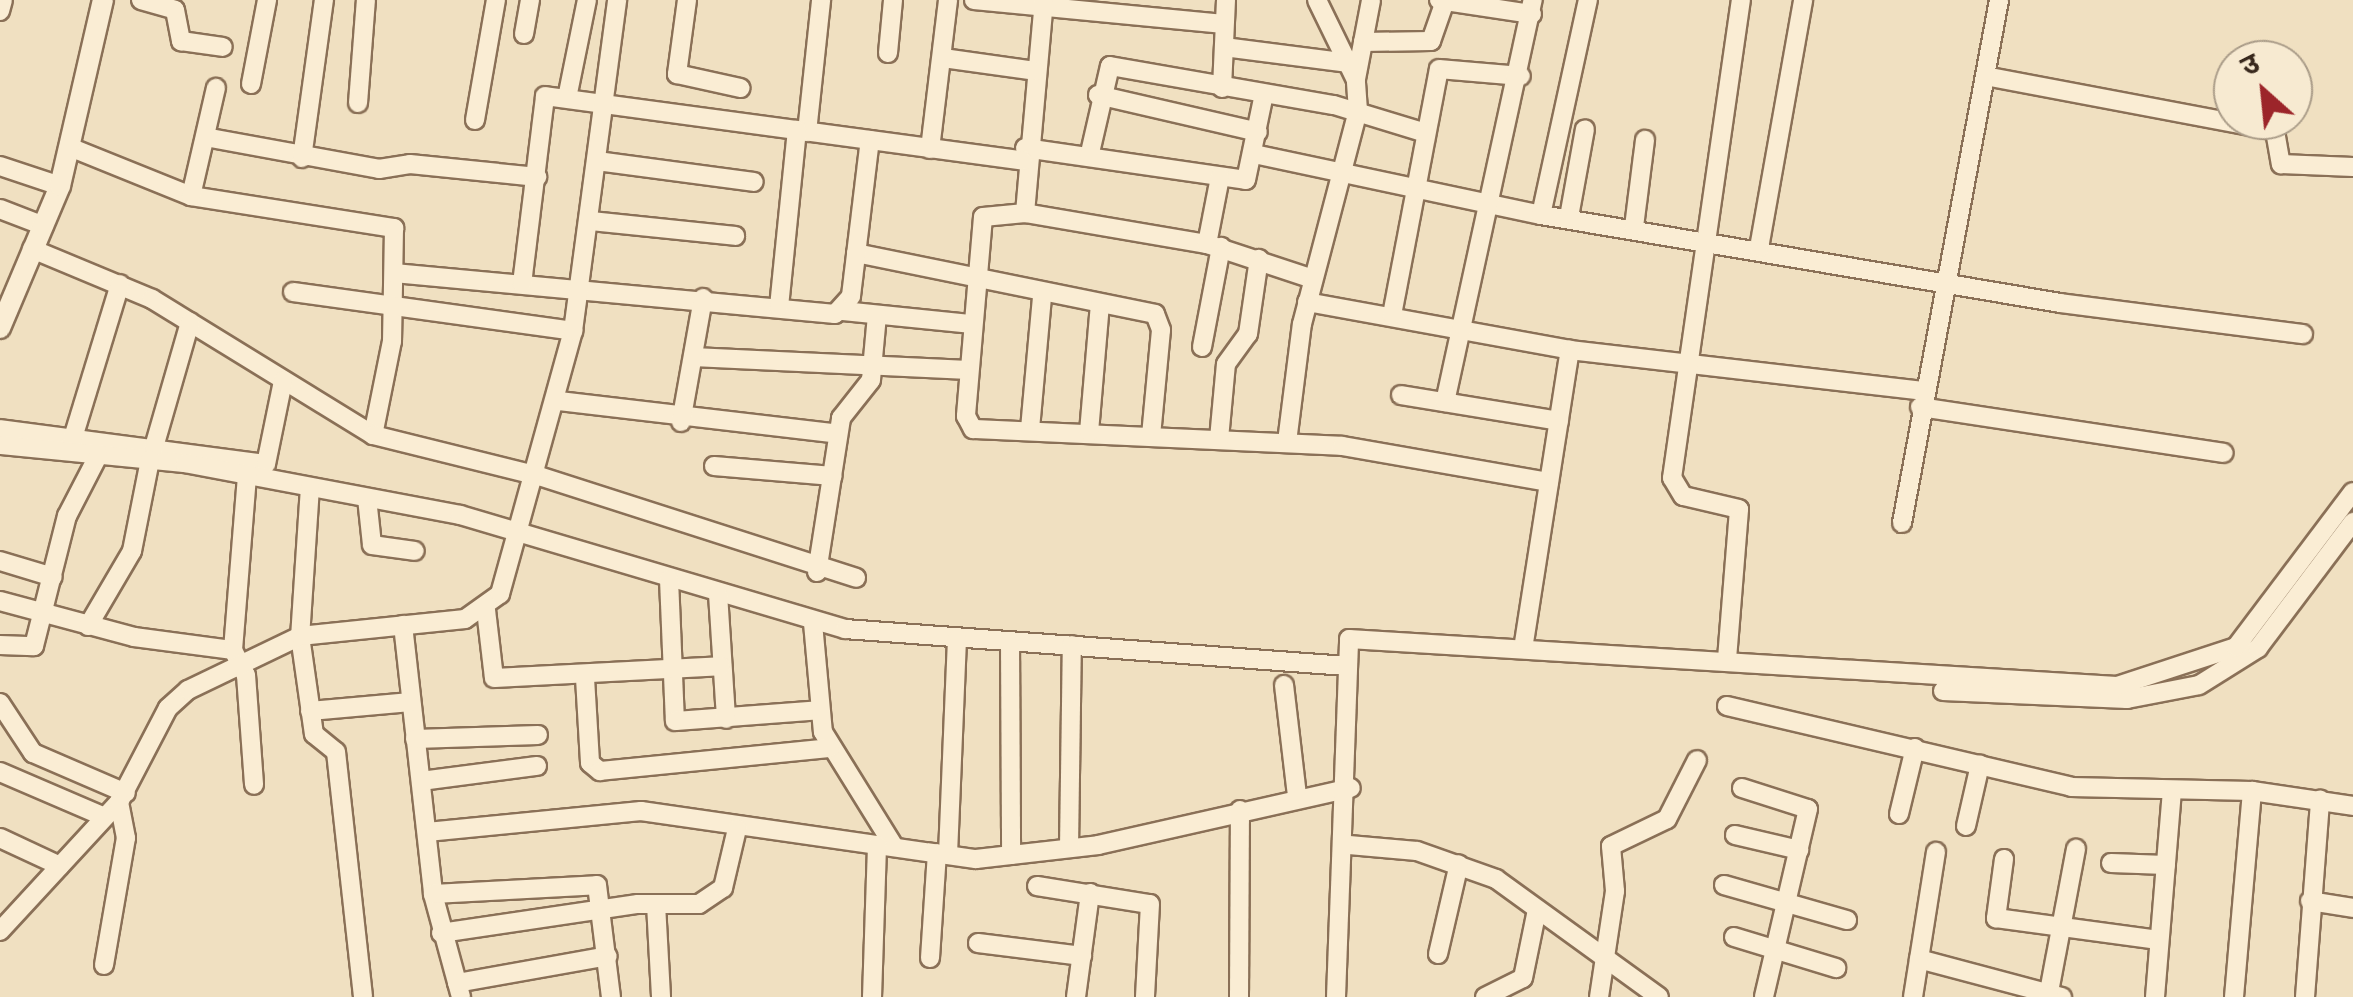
<!DOCTYPE html>
<meta charset="utf-8">
<style>
body{margin:0}
#map{position:relative;width:2353px;height:997px;overflow:hidden;background:#f0e0c1;font-family:"Times New Roman","Noto Sans Devanagari",serif}
div>[style]{position:absolute}
[style*='--x']{left:calc(var(--x)*1px);top:calc(var(--y)*1px);width:calc(var(--w)*1px);rotate:calc(var(--a)*1deg)}
.roads{filter:drop-shadow(2px 0 #8a7057) drop-shadow(-2px 0 #8a7057) drop-shadow(0 2px #8a7057) drop-shadow(0 -2px #8a7057)}
.minor>*{height:18px;margin:-9px;padding:0 9px;transform-origin:9px;border-radius:9px;background:#faedd4}
.tertiary>*{height:20px;margin:-10px;padding:0 10px;transform-origin:10px;border-radius:10px;background:#faedd4}
span{translate:-50% -50%;white-space:nowrap;text-align:center;line-height:1.15;-webkit-text-stroke:8px #f7ead1;paint-order:stroke}
.north{position:absolute;left:2213px;top:40px;width:100px;height:100px;box-sizing:border-box;background:#f7ead1;border:2px solid #ab9d89;border-radius:50%;rotate:333deg;font-size:28px;font-weight:700;line-height:40px;text-align:center;color:#39291d}
.north::after{content:'';display:block;margin:auto;width:35px;height:45px;background:#9c252a;clip-path:polygon(50% 0,100% 100%,50% 72%,0 100%)}
</style>
<div id="map">
<div class="roads">
<div class="minor">
<i style="--x:141;--y:0;--w:35;--a:16"></i>
<i style="--x:175;--y:10;--w:32;--a:79"></i>
<i style="--x:181;--y:41;--w:42;--a:8.1"></i>
<i style="--x:687;--y:0;--w:75;--a:97.7"></i>
<i style="--x:677;--y:74;--w:65;--a:12.5"></i>
<i style="--x:974;--y:0;--w:251;--a:5.5"></i>
<i style="--x:1044;--y:0;--w:214;--a:95.1"></i>
<i style="--x:1025;--y:213;--w:185;--a:9.7"></i>
<i style="--x:1207;--y:244;--w:112;--a:18.3"></i>
<i style="--x:1439;--y:0;--w:94;--a:8.6"></i>
<i style="--x:0;--y:11;--w:11;--a:-75"></i>
<i style="--x:524;--y:34;--w:35;--a:-80"></i>
<i style="--x:1363;--y:42;--w:68;--a:-0.8"></i>
<i style="--x:1431;--y:41;--w:42;--a:-70.7"></i>
<i style="--x:1224;--y:47;--w:126;--a:7.3"></i>
<i style="--x:888;--y:53;--w:53;--a:-84.6"></i>
<i style="--x:943;--y:58;--w:93;--a:8"></i>
<i style="--x:1985;--y:76;--w:295;--a:10.7"></i>
<i style="--x:2275;--y:131;--w:34;--a:80"></i>
<i style="--x:2281;--y:164;--w:72;--a:2.4"></i>
<i style="--x:1356;--y:79;--w:80;--a:-79.2"></i>
<i style="--x:251;--y:84;--w:86;--a:-79.2"></i>
<i style="--x:1222;--y:88;--w:88;--a:-87.4"></i>
<i style="--x:1098;--y:95;--w:164;--a:13"></i>
<i style="--x:567;--y:98;--w:100;--a:-78.5"></i>
<i style="--x:358;--y:103;--w:103;--a:-85.6"></i>
<i style="--x:475;--y:120;--w:122;--a:-80.1"></i>
<i style="--x:807;--y:132;--w:133;--a:-83.9"></i>
<i style="--x:205;--y:137;--w:177;--a:10.4"></i>
<i style="--x:379;--y:169;--w:31;--a:-9"></i>
<i style="--x:410;--y:164;--w:128;--a:5.8"></i>
<i style="--x:72;--y:148;--w:128;--a:22"></i>
<i style="--x:191;--y:196;--w:206;--a:9"></i>
<i style="--x:394;--y:228;--w:113;--a:91"></i>
<i style="--x:392;--y:341;--w:96;--a:101.4"></i>
<i style="--x:1025;--y:148;--w:223;--a:8.2"></i>
<i style="--x:1246;--y:180;--w:88;--a:-78.2"></i>
<i style="--x:930;--y:149;--w:150;--a:-83.1"></i>
<i style="--x:1254;--y:154;--w:293;--a:12"></i>
<i style="--x:1541;--y:215;--w:526;--a:9.62"></i>
<i style="--x:2060;--y:303;--w:245;--a:7.3"></i>
<i style="--x:1089;--y:157;--w:93;--a:-77"></i>
<i style="--x:1110;--y:66;--w:227;--a:9.9"></i>
<i style="--x:1334;--y:105;--w:93;--a:16.9"></i>
<i style="--x:302;--y:158;--w:160;--a:-82.1"></i>
<i style="--x:597;--y:161;--w:158;--a:7.6"></i>
<i style="--x:0;--y:166;--w:63;--a:18.4"></i>
<i style="--x:191;--y:196;--w:111;--a:-77"></i>
<i style="--x:0;--y:209;--w:47;--a:21.1"></i>
<i style="--x:1025;--y:213;--w:42;--a:174.6"></i>
<i style="--x:983;--y:217;--w:200;--a:94.9"></i>
<i style="--x:966;--y:416;--w:15;--a:62"></i>
<i style="--x:973;--y:429;--w:369;--a:2.6"></i>
<i style="--x:1342;--y:446;--w:210;--a:9.9"></i>
<i style="--x:1541;--y:215;--w:220;--a:-77.7"></i>
<i style="--x:1569;--y:217;--w:89;--a:-79.7"></i>
<i style="--x:591;--y:221;--w:145;--a:5.9"></i>
<i style="--x:1634;--y:227;--w:88;--a:-82.8"></i>
<i style="--x:1207;--y:244;--w:68;--a:-79"></i>
<i style="--x:1759;--y:248;--w:252;--a:-79.9"></i>
<i style="--x:32;--y:249;--w:130;--a:22.6"></i>
<i style="--x:152;--y:299;--w:259;--a:31.6"></i>
<i style="--x:373;--y:435;--w:171;--a:13.9"></i>
<i style="--x:539;--y:476;--w:333;--a:17.8"></i>
<i style="--x:856;--y:253;--w:305;--a:11.5"></i>
<i style="--x:1155;--y:314;--w:17;--a:69"></i>
<i style="--x:1161;--y:330;--w:105;--a:95.4"></i>
<i style="--x:394;--y:273;--w:443;--a:5.3"></i>
<i style="--x:835;--y:314;--w:24;--a:-48"></i>
<i style="--x:851;--y:296;--w:157;--a:-83.1"></i>
<i style="--x:522;--y:284;--w:189;--a:-83"></i>
<i style="--x:545;--y:96;--w:482;--a:7.7"></i>
<i style="--x:293;--y:292;--w:283;--a:7.9"></i>
<i style="--x:1307;--y:302;--w:267;--a:10.3"></i>
<i style="--x:1570;--y:350;--w:355;--a:6.6"></i>
<i style="--x:779;--y:307;--w:178;--a:-84.2"></i>
<i style="--x:843;--y:311;--w:130;--a:5.8"></i>
<i style="--x:1392;--y:315;--w:250;--a:-79.2"></i>
<i style="--x:1439;--y:69;--w:82;--a:4.9"></i>
<i style="--x:1202;--y:347;--w:102;--a:-79.2"></i>
<i style="--x:693;--y:357;--w:276;--a:2.7"></i>
<i style="--x:1401;--y:395;--w:160;--a:9.3"></i>
<i style="--x:559;--y:401;--w:281;--a:6.7"></i>
<i style="--x:1445;--y:402;--w:412;--a:-77.7"></i>
<i style="--x:1920;--y:407;--w:307;--a:8.6"></i>
<i style="--x:681;--y:422;--w:126;--a:-79.9"></i>
<i style="--x:0;--y:429;--w:268;--a:7.5"></i>
<i style="--x:266;--y:464;--w:85;--a:-78.4"></i>
<i style="--x:1030;--y:429;--w:134;--a:-84.8"></i>
<i style="--x:1089;--y:432;--w:128;--a:-85.1"></i>
<i style="--x:1219;--y:439;--w:75;--a:-84.7"></i>
<i style="--x:1226;--y:364;--w:37;--a:-54"></i>
<i style="--x:1248;--y:334;--w:76;--a:-81.7"></i>
<i style="--x:72;--y:441;--w:164;--a:-73"></i>
<i style="--x:1287;--y:442;--w:119;--a:-82.8"></i>
<i style="--x:1302;--y:324;--w:220;--a:-75.3"></i>
<i style="--x:1358;--y:111;--w:31;--a:-94"></i>
<i style="--x:1356;--y:80;--w:89;--a:-116"></i>
<i style="--x:0;--y:445;--w:186;--a:5.6"></i>
<i style="--x:185;--y:463;--w:280;--a:10.7"></i>
<i style="--x:460;--y:515;--w:402;--a:16.5"></i>
<i style="--x:845;--y:629;--w:502;--a:4.22"></i>
<i style="--x:154;--y:447;--w:130;--a:-73.9"></i>
<i style="--x:714;--y:466;--w:119;--a:4.8"></i>
<i style="--x:310;--y:487;--w:149;--a:93.8"></i>
<i style="--x:300;--y:636;--w:99;--a:81.9"></i>
<i style="--x:314;--y:734;--w:28;--a:39"></i>
<i style="--x:336;--y:752;--w:246;--a:83.7"></i>
<i style="--x:367;--y:498;--w:47;--a:83.9"></i>
<i style="--x:372;--y:545;--w:43;--a:7.9"></i>
<i style="--x:1902;--y:523;--w:532;--a:-79.49"></i>
<i style="--x:0;--y:561;--w:55;--a:16.8"></i>
<i style="--x:817;--y:572;--w:156;--a:-81.1"></i>
<i style="--x:841;--y:418;--w:48;--a:-51.7"></i>
<i style="--x:871;--y:380;--w:65;--a:-84.7"></i>
<i style="--x:669;--y:579;--w:142;--a:87.6"></i>
<i style="--x:675;--y:721;--w:145;--a:-4.3"></i>
<i style="--x:718;--y:594;--w:125;--a:86.3"></i>
<i style="--x:0;--y:601;--w:139;--a:15"></i>
<i style="--x:134;--y:637;--w:100;--a:7.5"></i>
<i style="--x:233;--y:650;--w:28;--a:63"></i>
<i style="--x:246;--y:675;--w:110;--a:85.8"></i>
<i style="--x:486;--y:610;--w:68;--a:83.3"></i>
<i style="--x:494;--y:678;--w:227;--a:-3"></i>
<i style="--x:813;--y:623;--w:109;--a:84.8"></i>
<i style="--x:823;--y:732;--w:133;--a:58.2"></i>
<i style="--x:403;--y:625;--w:271;--a:83.6"></i>
<i style="--x:433;--y:894;--w:107;--a:74.8"></i>
<i style="--x:88;--y:626;--w:87;--a:-59.6"></i>
<i style="--x:132;--y:551;--w:93;--a:-78.8"></i>
<i style="--x:1010;--y:642;--w:213;--a:89.7"></i>
<i style="--x:0;--y:645;--w:34;--a:2"></i>
<i style="--x:34;--y:646;--w:134;--a:-75.8"></i>
<i style="--x:67;--y:516;--w:68;--a:-62.7"></i>
<i style="--x:1523;--y:649;--w:303;--a:-81.1"></i>
<i style="--x:233;--y:650;--w:176;--a:-85.4"></i>
<i style="--x:1727;--y:659;--w:150;--a:-85.4"></i>
<i style="--x:1739;--y:509;--w:57;--a:-166.9"></i>
<i style="--x:1683;--y:496;--w:21;--a:-121"></i>
<i style="--x:1672;--y:478;--w:483;--a:-81.8"></i>
<i style="--x:585;--y:678;--w:85;--a:86.6"></i>
<i style="--x:590;--y:763;--w:13;--a:39"></i>
<i style="--x:600;--y:771;--w:231;--a:-5.7"></i>
<i style="--x:1284;--y:685;--w:112;--a:83.3"></i>
<i style="--x:1943;--y:691;--w:184;--a:2.5"></i>
<i style="--x:2127;--y:699;--w:73;--a:-11"></i>
<i style="--x:2199;--y:685;--w:70;--a:-32.1"></i>
<i style="--x:2258;--y:648;--w:158;--a:-53"></i>
<i style="--x:0;--y:703;--w:60;--a:56.6"></i>
<i style="--x:33;--y:753;--w:101;--a:23.3"></i>
<i style="--x:1727;--y:706;--w:353;--a:13.2"></i>
<i style="--x:2071;--y:787;--w:181;--a:1.3"></i>
<i style="--x:2252;--y:791;--w:102;--a:8.4"></i>
<i style="--x:310;--y:711;--w:101;--a:-5.1"></i>
<i style="--x:415;--y:739;--w:123;--a:-1.9"></i>
<i style="--x:0;--y:772;--w:114;--a:23.2"></i>
<i style="--x:421;--y:781;--w:117;--a:-7.4"></i>
<i style="--x:1742;--y:788;--w:69;--a:17.7"></i>
<i style="--x:1808;--y:809;--w:193;--a:103.2"></i>
<i style="--x:1899;--y:814;--w:68;--a:-76.4"></i>
<i style="--x:1966;--y:826;--w:63;--a:-77.1"></i>
<i style="--x:427;--y:832;--w:215;--a:-5.6"></i>
<i style="--x:641;--y:811;--w:338;--a:8.2"></i>
<i style="--x:976;--y:859;--w:123;--a:-6.5"></i>
<i style="--x:1098;--y:845;--w:259;--a:-12.7"></i>
<i style="--x:1735;--y:835;--w:66;--a:13.2"></i>
<i style="--x:0;--y:838;--w:66;--a:25"></i>
<i style="--x:1349;--y:845;--w:68;--a:5"></i>
<i style="--x:1417;--y:851;--w:84;--a:19.5"></i>
<i style="--x:1496;--y:879;--w:201;--a:35.9"></i>
<i style="--x:1069;--y:848;--w:203;--a:-89.2"></i>
<i style="--x:948;--y:854;--w:216;--a:-87.6"></i>
<i style="--x:2004;--y:859;--w:60;--a:97.7"></i>
<i style="--x:1996;--y:918;--w:164;--a:7.7"></i>
<i style="--x:2111;--y:863;--w:55;--a:2.1"></i>
<i style="--x:1724;--y:885;--w:128;--a:15.9"></i>
<i style="--x:1037;--y:886;--w:114;--a:9.1"></i>
<i style="--x:1150;--y:904;--w:93;--a:93.1"></i>
<i style="--x:433;--y:894;--w:164;--a:-3.1"></i>
<i style="--x:597;--y:885;--w:113;--a:82.9"></i>
<i style="--x:2310;--y:901;--w:44;--a:9.2"></i>
<i style="--x:656;--y:904;--w:93;--a:86.9"></i>
<i style="--x:0;--y:931;--w:176;--a:-47.3"></i>
<i style="--x:119;--y:802;--w:106;--a:-62.5"></i>
<i style="--x:168;--y:708;--w:27;--a:-42"></i>
<i style="--x:188;--y:690;--w:124;--a:-25.7"></i>
<i style="--x:300;--y:636;--w:166;--a:-5.9"></i>
<i style="--x:465;--y:619;--w:43;--a:-35.5"></i>
<i style="--x:500;--y:594;--w:273;--a:-74.5"></i>
<i style="--x:573;--y:331;--w:334;--a:-82.4"></i>
<i style="--x:441;--y:933;--w:199;--a:-8.4"></i>
<i style="--x:638;--y:904;--w:61;--a:0"></i>
<i style="--x:699;--y:904;--w:29;--a:-34"></i>
<i style="--x:723;--y:888;--w:61;--a:-76.7"></i>
<i style="--x:1734;--y:937;--w:107;--a:16.9"></i>
<i style="--x:978;--y:943;--w:105;--a:7.1"></i>
<i style="--x:1438;--y:954;--w:92;--a:-76.9"></i>
<i style="--x:930;--y:958;--w:105;--a:-86.2"></i>
<i style="--x:1919;--y:959;--w:148;--a:14.9"></i>
<i style="--x:104;--y:965;--w:129;--a:-80.2"></i>
<i style="--x:126;--y:838;--w:37;--a:-101"></i>
<i style="--x:457;--y:983;--w:153;--a:-10.1"></i>
<i style="--x:872;--y:997;--w:152;--a:-88.1"></i>
<i style="--x:1076;--y:997;--w:105;--a:-82.3"></i>
<i style="--x:1239;--y:997;--w:187;--a:-89.7"></i>
<i style="--x:1336;--y:997;--w:358;--a:-87.9"></i>
<i style="--x:1349;--y:639;--w:769;--a:3.5"></i>
<i style="--x:2117;--y:686;--w:125;--a:-18.1"></i>
<i style="--x:2236;--y:647;--w:194;--a:-53"></i>
<i style="--x:1485;--y:997;--w:42;--a:-26.6"></i>
<i style="--x:1523;--y:978;--w:69;--a:-78.4"></i>
<i style="--x:1599;--y:997;--w:107;--a:-81.4"></i>
<i style="--x:1615;--y:891;--w:45;--a:-95.1"></i>
<i style="--x:1611;--y:846;--w:62;--a:-25.7"></i>
<i style="--x:1667;--y:819;--w:66;--a:-63"></i>
<i style="--x:1913;--y:997;--w:147;--a:-81"></i>
<i style="--x:2048;--y:997;--w:151;--a:-79.3"></i>
<i style="--x:2155;--y:997;--w:207;--a:-85.3"></i>
<i style="--x:2234;--y:997;--w:207;--a:-85"></i>
<i style="--x:2305;--y:997;--w:198;--a:-85.6"></i>
</div>
<div class="tertiary">
<i style="--x:0;--y:328;--w:154;--a:-67.1"></i>
<i style="--x:60;--y:186;--w:191;--a:-77"></i>
</div>
</div>
<div class="north">उ</div>
</div>
